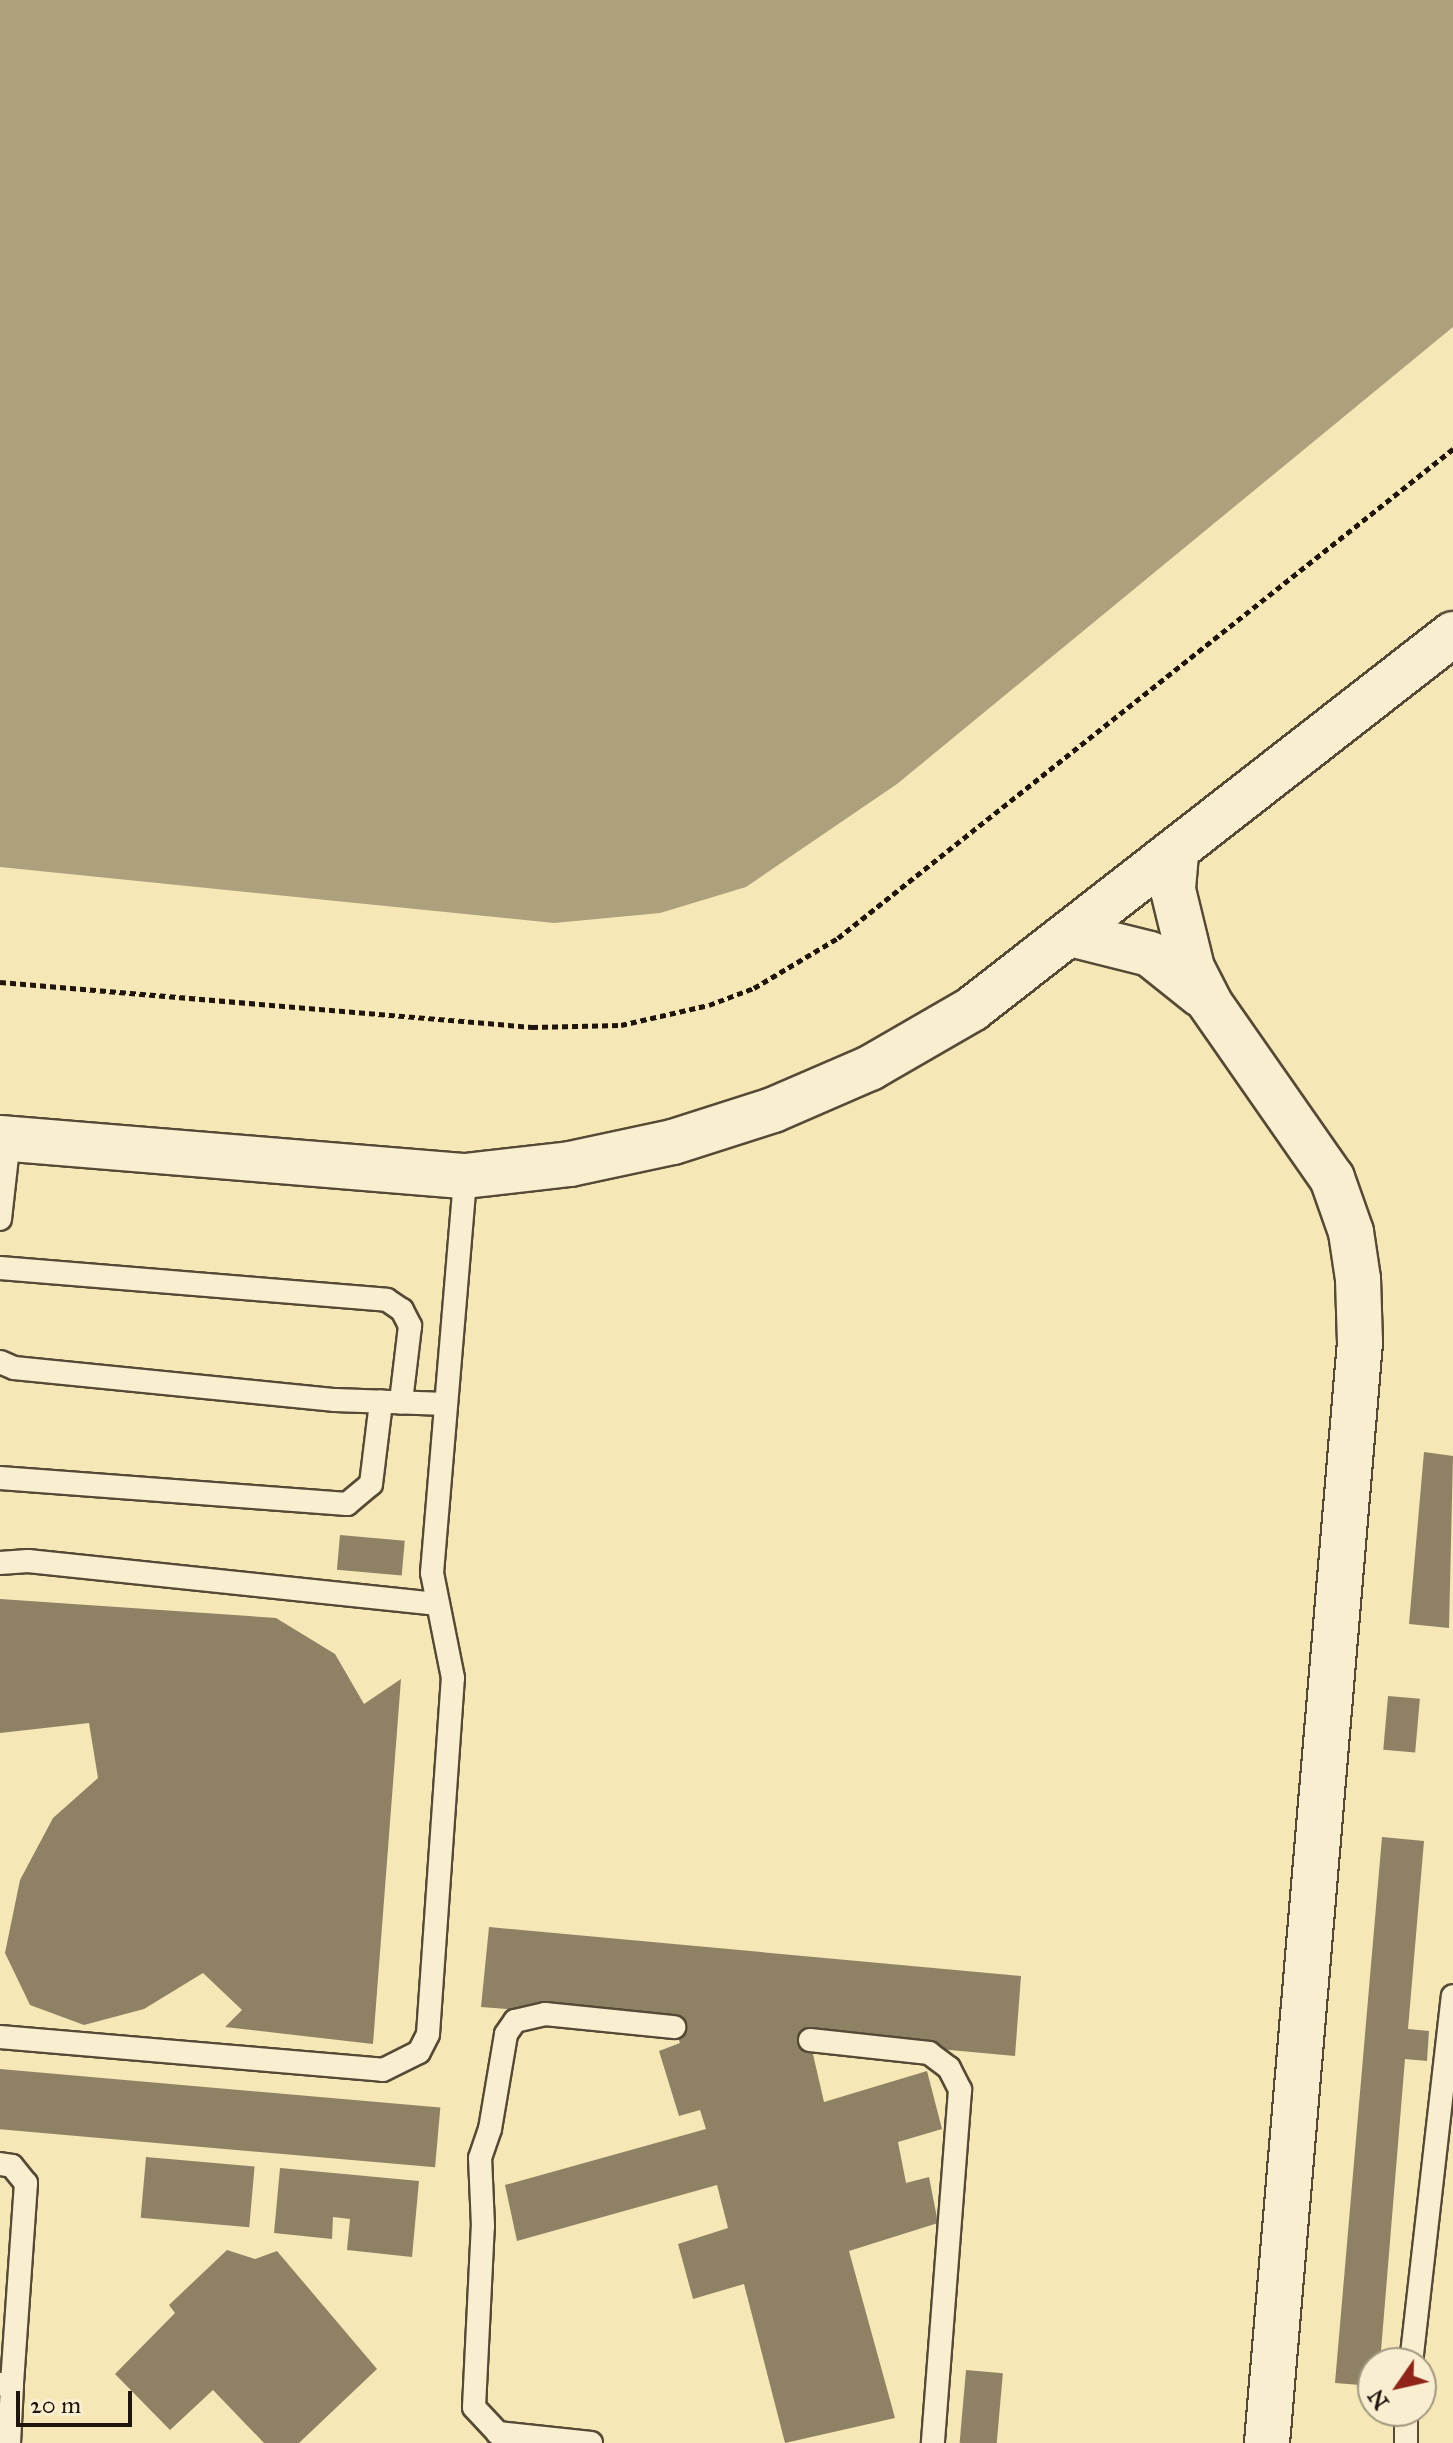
<!DOCTYPE html>
<style>
body{margin:0}
#map{position:relative;width:1453px;height:2443px;overflow:hidden;background:#f6e7b6;font-family:"IM FELL Great Primer",serif}
div>[style]{position:absolute}
[style*='--x']{left:calc(var(--x)*1px);top:calc(var(--y)*1px);width:calc(var(--w)*1px);rotate:calc(var(--a)*1deg)}
.water>*{inset:0;background:#ada07c}
.building>*{inset:0;background:#8f8264;transform-origin:0 0}
.path>*{height:5px;margin-top:-2.5px;transform-origin:0;background:repeating-linear-gradient(90deg,#20150c 0 6px,transparent 0 10px)}
.roads{filter:drop-shadow(2px 0 #564a36) drop-shadow(-2px 0 #564a36) drop-shadow(0 2px #564a36) drop-shadow(0 -2px #564a36)}
.lane>*{height:22px;margin:-11px;padding:0 11px;transform-origin:11px;border-radius:11px;background:#f9efd0}
.street>*{height:44px;margin:-22px;padding:0 22px;transform-origin:22px;border-radius:22px;background:#f9efd0}
.secondary>*{height:44px;margin:-22px;padding:0 22px;transform-origin:22px;border-radius:22px;background:#f9efd0}
span{translate:-50% -50%;white-space:nowrap;text-align:center;line-height:1.15;-webkit-text-stroke:6px #f9efd0;paint-order:stroke}
.north{position:absolute;left:1357px;top:2347px;width:80px;height:80px;box-sizing:border-box;background:#f9efd0;border:2px solid #a29882;border-radius:50%;rotate:236deg;font-size:22px;font-weight:700;line-height:32px;text-align:center;color:#20150c}
.north::after{content:'';display:block;margin:auto;width:28px;height:36px;background:#8f2418;clip-path:polygon(50% 0,100% 100%,50% 72%,0 100%)}
.scale{position:absolute;left:16px;top:2391px;width:116px;height:36px;box-sizing:border-box;border:4px solid #20150c;border-top:0;padding-left:10px;font-size:24px;line-height:28px;white-space:nowrap;color:#20150c;-webkit-text-stroke:6px #f9efd0;paint-order:stroke}
</style>
<div id="map">
<div class="water">
<i style="clip-path:polygon(0 0,1453px 0,1453px 327px,897px 784px,746px 887px,660px 913px,554px 923px,0 867px)"></i>
</div>
<div class="building">
<i style="clip-path:polygon(1424px 1452px,1453px 1456px,1449px 1628px,1409px 1624px)"></i>
<i style="left:340px;top:1535px;width:65px;height:35px;rotate:5deg"></i>
<i style="clip-path:polygon(0 1599px,276px 1618px,335px 1654px,364px 1704px,401px 1679px,373px 2044px,225px 2027px,242px 2010px,203px 1973px,144px 2009px,84px 2025px,30px 2005px,5px 1953px,20px 1880px,53px 1818px,98px 1778px,89px 1723px,0 1733px)"></i>
<i style="left:1388px;top:1696px;width:32px;height:54px;rotate:5deg"></i>
<i style="clip-path:polygon(1382px 1837px,1424px 1841px,1408px 2029px,1429px 2031px,1427px 2061px,1405px 2059px,1380px 2363px,1373px 2363px,1373px 2386px,1335px 2383px)"></i>
<i style="clip-path:polygon(489px 1927px,1021px 1976px,1015px 2056px,809px 2037px,824px 2102px,927px 2071px,942px 2129px,898px 2142px,906px 2183px,929px 2177px,938px 2223px,849px 2251px,895px 2418px,785px 2443px,744px 2284px,693px 2299px,678px 2244px,728px 2228px,717px 2185px,517px 2241px,505px 2185px,706px 2129px,700px 2110px,679px 2116px,659px 2051px,680px 2043px,672px 2022px,481px 2007px)"></i>
<i style="left:0;top:2069px;width:442px;height:60px;rotate:5deg"></i>
<i style="left:146px;top:2157px;width:109px;height:61px;rotate:5deg"></i>
<i style="clip-path:polygon(280px 2168px,419px 2181px,412px 2257px,347px 2250px,350px 2219px,333px 2217px,332px 2239px,274px 2233px)"></i>
<i style="clip-path:polygon(227px 2250px,255px 2259px,277px 2251px,377px 2369px,299px 2443px,264px 2443px,213px 2390px,170px 2430px,115px 2374px,175px 2313px,169px 2305px)"></i>
<i style="left:966px;top:2370px;width:37px;height:73px;rotate:5deg"></i>
</div>
<div class="path">
<i style="--x:0;--y:982;--w:534;--a:4.83"></i>
<i style="--x:532;--y:1027;--w:89;--a:-1.3"></i>
<i style="--x:621;--y:1025;--w:90;--a:-12.8"></i>
<i style="--x:709;--y:1005;--w:48;--a:-20.7"></i>
<i style="--x:754;--y:988;--w:98;--a:-30.8"></i>
<i style="--x:838;--y:938;--w:786;--a:-38.49"></i>
</div>
<div class="roads">
<div class="lane">
<i style="--x:0;--y:1219;--w:81;--a:-83.6"></i>
<i style="--x:0;--y:1268;--w:388;--a:4.7"></i>
<i style="--x:387;--y:1300;--w:18;--a:34"></i>
<i style="--x:402;--y:1310;--w:18;--a:63"></i>
<i style="--x:410;--y:1326;--w:77;--a:96.8"></i>
<i style="--x:0;--y:1362;--w:15;--a:23"></i>
<i style="--x:14;--y:1368;--w:323;--a:5.7"></i>
<i style="--x:335;--y:1400;--w:111;--a:2.1"></i>
<i style="--x:0;--y:1478;--w:348;--a:4.3"></i>
<i style="--x:347;--y:1504;--w:31;--a:-40"></i>
<i style="--x:371;--y:1484;--w:83;--a:-83"></i>
<i style="--x:0;--y:1563;--w:28;--a:-4"></i>
<i style="--x:28;--y:1561;--w:408;--a:6"></i>
<i style="--x:0;--y:2037;--w:384;--a:4.9"></i>
<i style="--x:383;--y:2070;--w:40;--a:-26.6"></i>
<i style="--x:419;--y:2052;--w:20;--a:-63"></i>
<i style="--x:428;--y:2034;--w:357;--a:-86"></i>
<i style="--x:453;--y:1678;--w:107;--a:-101.3"></i>
<i style="--x:432;--y:1573;--w:398;--a:-85.2"></i>
<i style="--x:810;--y:2040;--w:120;--a:6.2"></i>
<i style="--x:929;--y:2053;--w:25;--a:37"></i>
<i style="--x:949;--y:2068;--w:25;--a:63"></i>
<i style="--x:960;--y:2090;--w:354;--a:94.4"></i>
<i style="--x:0;--y:2164;--w:12;--a:9"></i>
<i style="--x:12;--y:2166;--w:22;--a:51"></i>
<i style="--x:26;--y:2183;--w:202;--a:94"></i>
<i style="--x:12;--y:2385;--w:12;--a:-175"></i>
<i style="--x:1411;--y:2363;--w:369;--a:-83.5"></i>
<i style="--x:1406;--y:2411;--w:32;--a:90"></i>
<i style="--x:9;--y:2443;--w:58;--a:-87"></i>
<i style="--x:591;--y:2443;--w:94;--a:-173.9"></i>
<i style="--x:498;--y:2433;--w:35;--a:-133"></i>
<i style="--x:474;--y:2407;--w:181;--a:-87.2"></i>
<i style="--x:483;--y:2226;--w:68;--a:-92.5"></i>
<i style="--x:480;--y:2158;--w:31;--a:-71"></i>
<i style="--x:490;--y:2129;--w:96;--a:-80.4"></i>
<i style="--x:506;--y:2034;--w:16;--a:-55"></i>
<i style="--x:515;--y:2021;--w:31;--a:-13"></i>
<i style="--x:545;--y:2014;--w:130;--a:5.8"></i>
</div>
<div class="street">
<i style="--x:1176;--y:854;--w:36;--a:95"></i>
<i style="--x:1173;--y:890;--w:80;--a:76.3"></i>
<i style="--x:1192;--y:968;--w:38;--a:63"></i>
<i style="--x:1209;--y:1002;--w:215;--a:55.1"></i>
<i style="--x:1332;--y:1178;--w:57;--a:70.6"></i>
<i style="--x:1351;--y:1232;--w:48;--a:81.5"></i>
<i style="--x:1358;--y:1279;--w:63;--a:88.2"></i>
<i style="--x:1360;--y:1342;--w:1105;--a:94.83"></i>
<i style="--x:1074;--y:935;--w:78;--a:14"></i>
<i style="--x:1150;--y:954;--w:65;--a:38.8"></i>
</div>
<div class="secondary">
<i style="--x:0;--y:1138;--w:467;--a:4.7"></i>
<i style="--x:465;--y:1176;--w:106;--a:-6.5"></i>
<i style="--x:570;--y:1164;--w:105;--a:-12.1"></i>
<i style="--x:673;--y:1142;--w:105;--a:-17.7"></i>
<i style="--x:773;--y:1110;--w:106;--a:-23.4"></i>
<i style="--x:870;--y:1068;--w:118;--a:-30"></i>
<i style="--x:972;--y:1009;--w:610;--a:-37.94"></i>
</div>
</div>
<div class="north">N</div>
<div class="scale">20 m</div>
</div>
